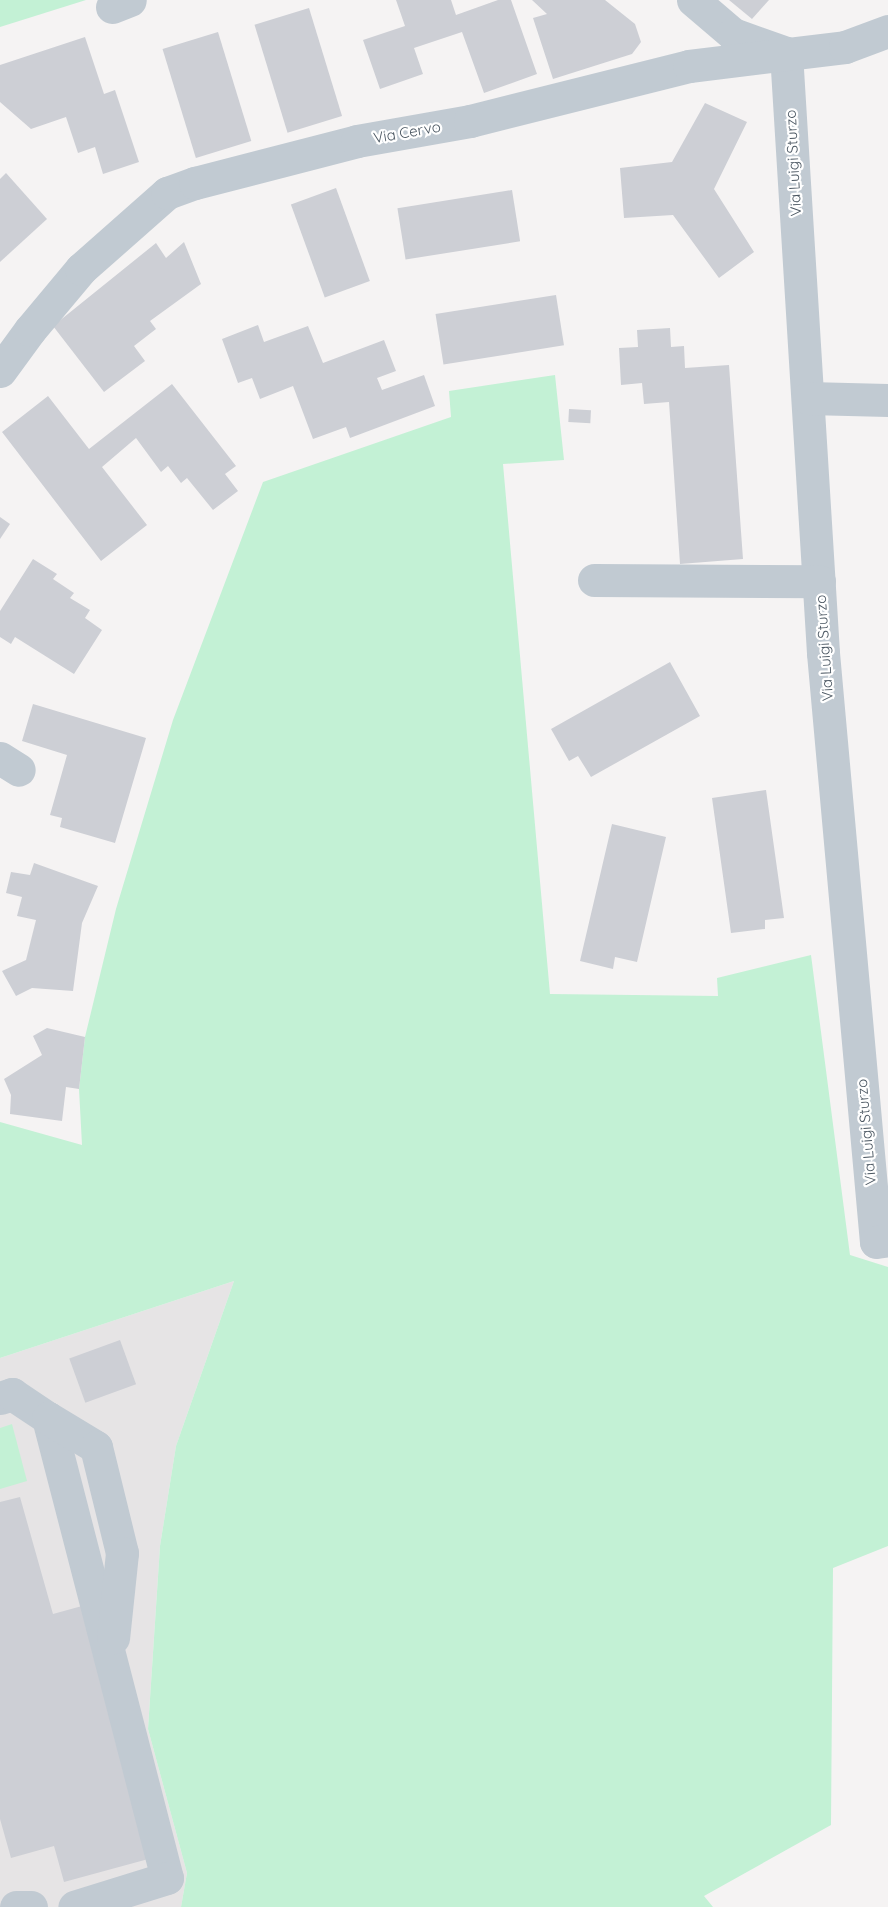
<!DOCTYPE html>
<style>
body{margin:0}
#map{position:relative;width:888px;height:1907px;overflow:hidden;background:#f5f3f3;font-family:Quicksand,sans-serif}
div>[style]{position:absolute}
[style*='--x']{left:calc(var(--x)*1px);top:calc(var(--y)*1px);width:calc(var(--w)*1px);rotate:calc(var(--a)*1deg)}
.education>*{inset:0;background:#e6e4e5}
.green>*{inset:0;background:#c3f1d5}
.building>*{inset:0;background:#cdcfd5;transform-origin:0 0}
.minor>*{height:33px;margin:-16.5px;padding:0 16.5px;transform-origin:16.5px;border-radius:16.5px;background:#c1cad2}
span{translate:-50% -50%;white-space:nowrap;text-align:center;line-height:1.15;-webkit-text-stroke:4.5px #fff;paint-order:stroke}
.street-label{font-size:15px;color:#4a5661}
</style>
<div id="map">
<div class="education">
<i style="clip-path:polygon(234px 1281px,176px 1446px,160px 1546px,148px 1729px,187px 1873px,181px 1907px,0 1907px,0 1358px)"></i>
</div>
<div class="green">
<i style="clip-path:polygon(0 0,86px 0,0 27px)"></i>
<i style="clip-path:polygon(555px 375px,564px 460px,503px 464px,550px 994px,718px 996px,717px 978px,811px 955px,850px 1255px,888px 1267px,888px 1546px,833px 1568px,831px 1825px,704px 1896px,713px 1907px,181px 1907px,187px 1873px,148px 1729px,160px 1546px,176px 1446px,234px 1281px,0 1358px,0 1122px,82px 1145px,79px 1089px,85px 1037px,116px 909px,173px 720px,263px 482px,451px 417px,449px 391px)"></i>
<i style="clip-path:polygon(12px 1424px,27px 1481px,0 1489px,0 1428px)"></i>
</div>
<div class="building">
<i style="clip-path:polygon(396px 0,451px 0,456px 15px,498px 0,511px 0,537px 74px,484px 93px,462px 32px,414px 48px,423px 74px,380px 89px,363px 40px,405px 26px)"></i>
<i style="clip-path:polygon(532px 0,605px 0,635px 24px,641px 42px,632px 54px,553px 79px,533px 18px,547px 14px)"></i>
<i style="clip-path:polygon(729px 0,769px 0,752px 19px)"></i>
<i style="left:309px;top:8px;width:113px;height:57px;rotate:73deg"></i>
<i style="left:218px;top:32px;width:114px;height:58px;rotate:73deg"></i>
<i style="clip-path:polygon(85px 37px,104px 94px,115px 90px,139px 162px,103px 174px,95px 147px,78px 153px,66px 117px,31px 129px,0 102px,0 65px)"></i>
<i style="clip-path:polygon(705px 103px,747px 122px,714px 189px,754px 252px,719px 278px,673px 215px,624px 218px,620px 168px,672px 162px)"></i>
<i style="clip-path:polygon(6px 173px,47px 219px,0 262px,0 179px)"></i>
<i style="left:336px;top:188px;width:99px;height:48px;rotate:70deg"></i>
<i style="left:512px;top:190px;width:52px;height:116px;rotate:81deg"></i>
<i style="clip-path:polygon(184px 242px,201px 284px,150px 321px,156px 329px,134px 346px,145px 361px,104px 392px,53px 326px,156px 243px,166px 258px)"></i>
<i style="left:556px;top:295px;width:51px;height:122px;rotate:81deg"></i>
<i style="clip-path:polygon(258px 325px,264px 342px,308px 326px,323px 363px,384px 340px,396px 371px,377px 378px,382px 390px,424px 375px,435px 406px,350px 438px,346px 427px,313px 439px,293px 386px,260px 399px,252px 378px,238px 383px,222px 339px)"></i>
<i style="clip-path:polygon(670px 328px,671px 347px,684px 346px,685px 368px,729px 365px,743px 559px,680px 564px,669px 402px,644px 404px,642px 383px,621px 385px,619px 348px,638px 347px,637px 330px)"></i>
<i style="clip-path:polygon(172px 384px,236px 466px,225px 474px,238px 491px,213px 510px,187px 478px,181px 483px,168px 466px,161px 472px,136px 438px,102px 467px,147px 525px,101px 561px,2px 432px,48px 396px,89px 449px)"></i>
<i style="left:569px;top:409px;width:22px;height:13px;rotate:3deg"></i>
<i style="clip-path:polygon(0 517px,10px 524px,0 539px)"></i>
<i style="clip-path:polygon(33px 559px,57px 574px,53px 579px,74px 593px,70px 598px,90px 610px,85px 618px,102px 630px,74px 674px,15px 637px,11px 644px,0 637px,0 611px)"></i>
<i style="clip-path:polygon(670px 662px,700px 716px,591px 777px,578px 756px,569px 761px,551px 729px)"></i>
<i style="clip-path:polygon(33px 704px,146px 738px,115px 843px,60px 827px,62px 818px,50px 815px,67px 755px,22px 741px)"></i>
<i style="clip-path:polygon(766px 790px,784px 918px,765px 920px,765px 929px,731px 933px,712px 798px)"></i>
<i style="clip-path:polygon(612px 824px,666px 837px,637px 962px,615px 957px,613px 969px,580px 961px)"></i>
<i style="clip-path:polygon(34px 863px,98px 886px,82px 923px,73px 991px,32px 988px,16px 996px,2px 971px,26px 960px,36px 920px,17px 916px,22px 897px,6px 893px,11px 872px,30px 875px)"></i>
<i style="clip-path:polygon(47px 1028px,85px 1037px,79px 1089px,66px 1087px,62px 1121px,10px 1114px,11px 1095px,4px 1079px,42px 1055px,33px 1036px)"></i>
<i style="left:120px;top:1340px;width:47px;height:54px;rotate:70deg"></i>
<i style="clip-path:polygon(20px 1497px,53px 1614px,82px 1606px,152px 1858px,64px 1882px,54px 1846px,11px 1858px,0 1819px,0 1502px)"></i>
</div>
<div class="minor">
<i style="--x:693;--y:0;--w:52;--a:40.4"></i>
<i style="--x:733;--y:34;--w:56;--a:19.7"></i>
<i style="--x:786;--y:53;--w:601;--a:86.47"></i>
<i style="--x:823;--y:653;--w:591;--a:84.86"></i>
<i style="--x:876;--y:1242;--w:12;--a:-9"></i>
<i style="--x:112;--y:7;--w:19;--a:-21"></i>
<i style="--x:0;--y:371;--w:51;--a:-53.8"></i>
<i style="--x:30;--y:330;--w:80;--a:-50.1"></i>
<i style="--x:81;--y:269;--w:115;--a:-41.5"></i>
<i style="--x:167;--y:193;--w:30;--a:-20"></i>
<i style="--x:195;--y:183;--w:167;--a:-14.5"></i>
<i style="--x:357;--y:141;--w:115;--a:-10"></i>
<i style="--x:470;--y:121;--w:226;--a:-14.1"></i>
<i style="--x:689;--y:66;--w:157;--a:-6.9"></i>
<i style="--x:845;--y:47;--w:46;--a:-20.4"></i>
<i style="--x:808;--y:398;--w:80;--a:1.4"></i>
<i style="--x:594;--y:580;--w:225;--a:0.3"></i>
<i style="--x:0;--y:758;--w:22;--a:32"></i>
<i style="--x:0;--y:1398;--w:13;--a:-18"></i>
<i style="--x:12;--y:1394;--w:43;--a:33.7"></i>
<i style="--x:48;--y:1418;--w:475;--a:75.5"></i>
<i style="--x:167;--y:1878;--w:97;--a:162.7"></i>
<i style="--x:48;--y:1418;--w:56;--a:31.1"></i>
<i style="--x:96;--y:1447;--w:109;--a:76.2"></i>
<i style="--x:122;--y:1553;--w:85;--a:96"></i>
<i style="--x:16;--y:1907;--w:15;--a:0"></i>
</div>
<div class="street-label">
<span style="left:407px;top:132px;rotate:-10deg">Via Cervo</span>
<span style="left:793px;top:163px;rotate:-93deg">Via Luigi Sturzo</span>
<span style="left:824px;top:648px;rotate:-94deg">Via Luigi Sturzo</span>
<span style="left:866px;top:1132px;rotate:-95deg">Via Luigi Sturzo</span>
</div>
</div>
